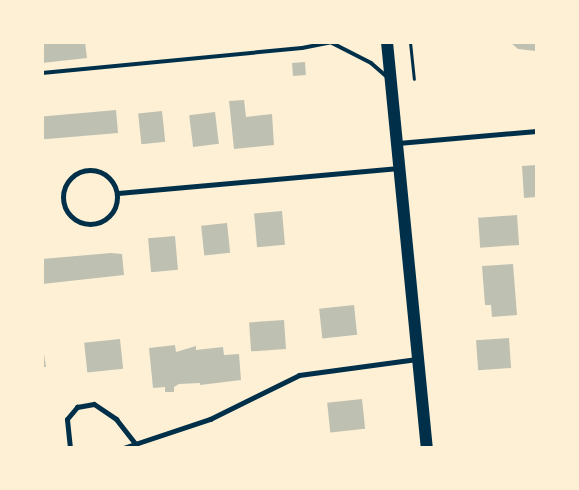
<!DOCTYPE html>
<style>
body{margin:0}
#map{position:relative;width:579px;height:490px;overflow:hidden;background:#fdf0d5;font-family:"Sofia Sans Condensed",sans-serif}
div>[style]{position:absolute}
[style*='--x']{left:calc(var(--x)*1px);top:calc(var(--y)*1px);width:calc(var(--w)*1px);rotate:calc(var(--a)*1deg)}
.building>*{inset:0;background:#bec0b2;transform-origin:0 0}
.path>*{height:3px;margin:-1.5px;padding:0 1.5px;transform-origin:1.5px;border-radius:1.5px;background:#003049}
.service>*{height:4px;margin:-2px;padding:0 2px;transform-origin:2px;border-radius:2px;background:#003049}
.minor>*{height:5px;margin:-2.5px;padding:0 2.5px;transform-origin:2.5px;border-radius:2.5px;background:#003049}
.minor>.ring{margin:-2.5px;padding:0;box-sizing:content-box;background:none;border:5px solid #003049;border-radius:50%}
.primary>*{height:12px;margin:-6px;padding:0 6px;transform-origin:6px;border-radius:6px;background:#003049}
span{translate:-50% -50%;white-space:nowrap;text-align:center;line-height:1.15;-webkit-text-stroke:4px #fdf0d5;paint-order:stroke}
.frame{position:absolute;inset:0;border:44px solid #fdf0d5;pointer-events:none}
</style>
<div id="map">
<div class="building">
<i style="clip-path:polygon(42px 42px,85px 42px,87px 58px,42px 63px)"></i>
<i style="clip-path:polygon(510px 42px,536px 42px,536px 51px,518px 49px)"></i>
<i style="left:305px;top:62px;width:13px;height:13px;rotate:86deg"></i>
<i style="clip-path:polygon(244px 100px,246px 117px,272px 114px,274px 145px,234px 149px,229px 101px)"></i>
<i style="left:116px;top:110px;width:23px;height:74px;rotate:85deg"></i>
<i style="left:162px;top:111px;width:31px;height:24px;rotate:84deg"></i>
<i style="left:215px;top:112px;width:32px;height:26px;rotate:83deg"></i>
<i style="clip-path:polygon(536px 165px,536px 197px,524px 198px,522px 166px)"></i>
<i style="left:282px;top:211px;width:34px;height:28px;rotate:85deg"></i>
<i style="left:517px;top:215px;width:30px;height:39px;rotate:86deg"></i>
<i style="left:227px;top:223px;width:30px;height:26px;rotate:84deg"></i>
<i style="left:175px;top:236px;width:34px;height:27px;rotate:85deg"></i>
<i style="clip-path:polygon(111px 253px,122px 254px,124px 275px,42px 284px,42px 259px)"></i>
<i style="clip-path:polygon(513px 264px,517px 315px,492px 317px,491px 305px,485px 305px,482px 266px)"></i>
<i style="left:354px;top:305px;width:30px;height:35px;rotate:84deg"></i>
<i style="left:284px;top:320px;width:29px;height:35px;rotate:86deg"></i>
<i style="left:509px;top:338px;width:30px;height:33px;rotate:86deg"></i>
<i style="left:120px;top:339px;width:30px;height:36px;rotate:84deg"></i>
<i style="clip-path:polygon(42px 341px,46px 367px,42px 367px)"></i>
<i style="clip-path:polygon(175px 345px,176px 352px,196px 346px,196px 350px,223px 347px,224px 355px,239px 354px,241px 380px,200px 385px,200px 383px,179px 384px,174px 387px,174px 392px,165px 392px,165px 387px,153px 388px,149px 348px)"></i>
<i style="left:362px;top:399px;width:30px;height:35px;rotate:84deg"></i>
</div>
<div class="path">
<i style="--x:410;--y:42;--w:37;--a:84"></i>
</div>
<div class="service">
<i style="--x:332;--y:43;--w:44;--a:27.1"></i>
<i style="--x:371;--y:63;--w:21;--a:41"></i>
<i style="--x:42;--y:73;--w:261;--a:-5.5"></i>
<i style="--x:302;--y:48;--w:32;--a:-11"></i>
</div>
<div class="minor">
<i style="--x:398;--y:143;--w:139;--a:-5"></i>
<i class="ring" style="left:63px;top:170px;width:49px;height:49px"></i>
<i style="--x:118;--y:193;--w:282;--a:-5.1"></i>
<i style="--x:70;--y:448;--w:29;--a:-96"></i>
<i style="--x:67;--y:419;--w:16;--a:-50"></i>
<i style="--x:77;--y:407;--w:17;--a:-10"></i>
<i style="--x:94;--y:404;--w:27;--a:34"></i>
<i style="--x:116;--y:419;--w:33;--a:52"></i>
<i style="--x:123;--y:448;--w:92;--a:-18.4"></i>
<i style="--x:210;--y:419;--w:99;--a:-26.3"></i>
<i style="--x:299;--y:375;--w:119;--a:-7.7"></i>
</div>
<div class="primary">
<i style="--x:387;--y:42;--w:408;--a:84.4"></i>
</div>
<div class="frame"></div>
</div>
